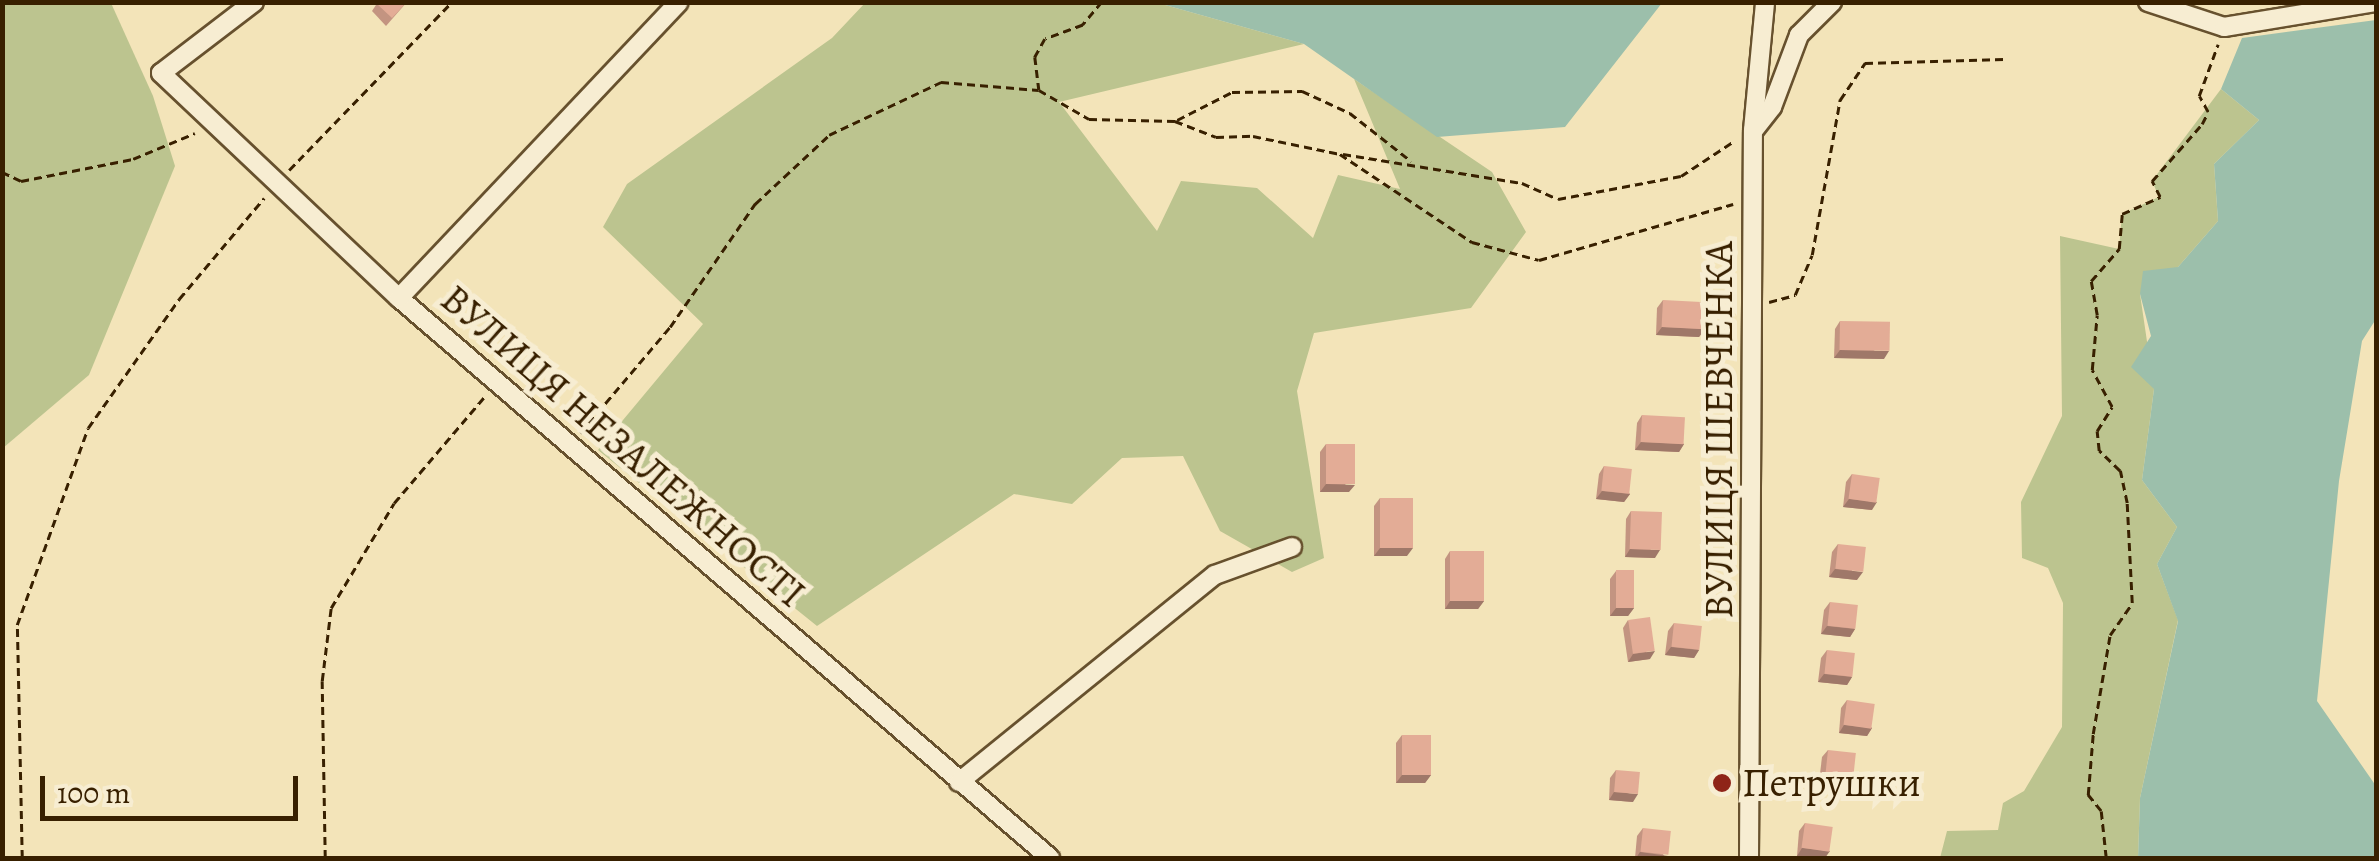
<!DOCTYPE html>
<meta charset="utf-8">
<style>
body{margin:0}
#map{position:relative;width:2379px;height:861px;overflow:hidden;background:#f3e4b9;font-family:Alegreya,serif}
div>[style]{position:absolute}
[style*='--x']{left:calc(var(--x)*1px);top:calc(var(--y)*1px);width:calc(var(--w)*1px);rotate:calc(var(--a)*1deg)}
.green>*{inset:0;background:#bcc48f}
.water>*{inset:0;background:#9cbfab}
.path>*{height:2.5px;margin-top:-1.25px;transform-origin:0;background:repeating-linear-gradient(90deg,#382000 0 8px,transparent 0 13px)}
.roads{filter:drop-shadow(2px 0 #67512e) drop-shadow(-2px 0 #67512e) drop-shadow(0 2px #67512e) drop-shadow(0 -2px #67512e)}
.street>*{height:18px;margin:-9px;padding:0 9px;transform-origin:9px;border-radius:9px;background:#f7edd2}
.wall>*{inset:0;background:#c39481}
.shaded-wall>*{inset:0;background:#9f7869}
.building>*{inset:0;background:#e3ac96;transform-origin:0 0}
.dots>*{width:28px;height:28px;translate:-50% -50%;box-sizing:border-box;border:5px solid #f7edd2;border-radius:50%}
span{translate:-50% -50%;white-space:nowrap;text-align:center;line-height:1.15;-webkit-text-stroke:10px #f7edd2;paint-order:stroke}
.street-label{font-size:40px;color:#382000}
.poi-label{font-size:40px;color:#382000}
.left{translate:0 -50%;text-align:left}
.frame{position:absolute;inset:0;border:5px solid #382000;pointer-events:none}
.scale{position:absolute;left:40px;top:776px;width:258px;height:45px;box-sizing:border-box;border:5px solid #382000;border-top:0;padding-left:12px;font-size:30px;line-height:35px;white-space:nowrap;color:#382000;-webkit-text-stroke:8px #f7edd2;paint-order:stroke}
</style>
<div id="map">
<div class="green">
<i style="clip-path:polygon(3px 2px,111px 3px,153px 96px,175px 166px,89px 375px,3px 448px)"></i>
<i style="clip-path:polygon(865px 3px,1158px 3px,1304px 44px,1059px 102px,1157px 231px,1181px 181px,1257px 188px,1313px 238px,1338px 175px,1400px 189px,1354px 79px,1492px 172px,1526px 232px,1471px 308px,1314px 333px,1297px 391px,1324px 558px,1292px 572px,1220px 531px,1183px 456px,1122px 458px,1072px 504px,1014px 494px,817px 626px,598px 450px,703px 324px,603px 227px,627px 184px,832px 38px)"></i>
<i style="clip-path:polygon(2221px 89px,2259px 120px,2214px 164px,2218px 221px,2178px 267px,2140px 294px,2154px 389px,2142px 480px,2177px 527px,2157px 564px,2178px 620px,2140px 798px,2138px 858px,1940px 858px,1947px 831px,1998px 830px,2003px 803px,2024px 791px,2062px 727px,2063px 603px,2048px 568px,2022px 558px,2021px 502px,2062px 416px,2060px 236px,2119px 249px,2122px 214px,2159px 197px,2152px 181px)"></i>
</div>
<div class="water">
<i style="clip-path:polygon(1158px 3px,1662px 2px,1662px 3px,1565px 127px,1437px 137px,1304px 44px)"></i>
<i style="clip-path:polygon(2376px 20px,2376px 319px,2362px 341px,2339px 481px,2317px 701px,2376px 786px,2376px 858px,2138px 858px,2140px 798px,2178px 621px,2157px 564px,2177px 527px,2142px 480px,2154px 389px,2131px 367px,2151px 336px,2140px 294px,2143px 271px,2178px 267px,2218px 221px,2214px 164px,2259px 120px,2221px 89px,2242px 38px)"></i>
</div>
<div class="path">
<i style="--x:1102;--y:2;--w:30;--a:130"></i>
<i style="--x:1083;--y:25;--w:40;--a:159.8"></i>
<i style="--x:1045;--y:39;--w:21;--a:119"></i>
<i style="--x:1035;--y:57;--w:33;--a:83"></i>
<i style="--x:1039;--y:90;--w:58;--a:30.1"></i>
<i style="--x:1089;--y:119;--w:86;--a:1.3"></i>
<i style="--x:1175;--y:121;--w:44;--a:21.3"></i>
<i style="--x:1216;--y:137;--w:37;--a:-2"></i>
<i style="--x:1253;--y:136;--w:89;--a:11.7"></i>
<i style="--x:1340;--y:154;--w:159;--a:33.7"></i>
<i style="--x:1472;--y:242;--w:69;--a:15"></i>
<i style="--x:1539;--y:260;--w:202;--a:-16.1"></i>
<i style="--x:1177;--y:120;--w:62;--a:-27"></i>
<i style="--x:1232;--y:92;--w:70;--a:-0.8"></i>
<i style="--x:1302;--y:91;--w:53;--a:24.6"></i>
<i style="--x:1350;--y:113;--w:78;--a:38.2"></i>
<i style="--x:1343;--y:154;--w:181;--a:9.2"></i>
<i style="--x:1522;--y:183;--w:39;--a:24"></i>
<i style="--x:1558;--y:199;--w:125;--a:-10.6"></i>
<i style="--x:1681;--y:176;--w:64;--a:-33.4"></i>
<i style="--x:289;--y:170;--w:234;--a:-45.9"></i>
<i style="--x:2;--y:172;--w:21;--a:25"></i>
<i style="--x:21;--y:181;--w:114;--a:-11.1"></i>
<i style="--x:133;--y:159;--w:67;--a:-22.8"></i>
<i style="--x:1769;--y:302;--w:27;--a:-15"></i>
<i style="--x:1795;--y:295;--w:43;--a:-67"></i>
<i style="--x:1812;--y:255;--w:158;--a:-79.8"></i>
<i style="--x:1840;--y:100;--w:45;--a:-56"></i>
<i style="--x:1865;--y:63;--w:139;--a:-1.6"></i>
<i style="--x:580;--y:433;--w:139;--a:-49.7"></i>
<i style="--x:670;--y:327;--w:150;--a:-55.4"></i>
<i style="--x:755;--y:204;--w:101;--a:-43"></i>
<i style="--x:829;--y:135;--w:124;--a:-25.3"></i>
<i style="--x:941;--y:82;--w:98;--a:4.7"></i>
<i style="--x:22;--y:858;--w:233;--a:-91.2"></i>
<i style="--x:17;--y:625;--w:209;--a:-70.2"></i>
<i style="--x:88;--y:428;--w:158;--a:-54.8"></i>
<i style="--x:179;--y:299;--w:132;--a:-49.9"></i>
<i style="--x:325;--y:858;--w:177;--a:-91"></i>
<i style="--x:322;--y:681;--w:74;--a:-83"></i>
<i style="--x:331;--y:608;--w:122;--a:-59"></i>
<i style="--x:394;--y:503;--w:142;--a:-49.6"></i>
<i style="--x:2106;--y:858;--w:47;--a:-96.1"></i>
<i style="--x:2101;--y:811;--w:21;--a:-129"></i>
<i style="--x:2088;--y:795;--w:61;--a:-85.3"></i>
<i style="--x:2093;--y:734;--w:100;--a:-80.3"></i>
<i style="--x:2110;--y:635;--w:39;--a:-55"></i>
<i style="--x:2132;--y:603;--w:100;--a:-92.9"></i>
<i style="--x:2127;--y:503;--w:33;--a:-102"></i>
<i style="--x:2120;--y:471;--w:29;--a:-136"></i>
<i style="--x:2099;--y:451;--w:20;--a:-96"></i>
<i style="--x:2097;--y:431;--w:28;--a:-58"></i>
<i style="--x:2112;--y:407;--w:42;--a:-118.4"></i>
<i style="--x:2092;--y:370;--w:55;--a:-84.8"></i>
<i style="--x:2097;--y:315;--w:35;--a:-100"></i>
<i style="--x:2091;--y:281;--w:43;--a:-48.8"></i>
<i style="--x:2119;--y:249;--w:35;--a:-85"></i>
<i style="--x:2122;--y:214;--w:42;--a:-24.1"></i>
<i style="--x:2160;--y:197;--w:18;--a:-117"></i>
<i style="--x:2152;--y:181;--w:76;--a:-48.7"></i>
<i style="--x:2202;--y:124;--w:13;--a:-63"></i>
<i style="--x:2208;--y:112;--w:18;--a:-119"></i>
<i style="--x:2199;--y:96;--w:55;--a:-69.9"></i>
</div>
<div class="roads">
<div class="street">
<i style="--x:254;--y:2;--w:117;--a:142.6"></i>
<i style="--x:161;--y:73;--w:328;--a:43.4"></i>
<i style="--x:399;--y:298;--w:859;--a:40.7"></i>
<i style="--x:2148;--y:2;--w:80;--a:18.2"></i>
<i style="--x:2224;--y:27;--w:153;--a:-9.4"></i>
<i style="--x:1754;--y:130;--w:29;--a:-52"></i>
<i style="--x:1772;--y:107;--w:77;--a:-69.4"></i>
<i style="--x:1799;--y:35;--w:47;--a:-45"></i>
<i style="--x:399;--y:298;--w:407;--a:-46.6"></i>
<i style="--x:959;--y:782;--w:329;--a:-39"></i>
<i style="--x:1215;--y:575;--w:82;--a:-20"></i>
<i style="--x:1749;--y:858;--w:728;--a:-89.69"></i>
<i style="--x:1753;--y:130;--w:129;--a:-84.6"></i>
</div>
</div>
<div class="wall">
<i style="clip-path:polygon(378px 2px,407px 2px,386px 26px,372px 11px)"></i>
<i style="clip-path:polygon(1663px 300px,1705px 329px,1699px 337px,1656px 335px,1657px 308px)"></i>
<i style="clip-path:polygon(1840px 321px,1884px 359px,1834px 358px,1835px 329px)"></i>
<i style="clip-path:polygon(1642px 415px,1684px 444px,1679px 452px,1635px 450px,1637px 423px)"></i>
<i style="clip-path:polygon(1326px 444px,1349px 492px,1320px 492px,1320px 452px)"></i>
<i style="clip-path:polygon(1604px 466px,1630px 494px,1624px 502px,1596px 499px,1599px 474px)"></i>
<i style="clip-path:polygon(1852px 474px,1872px 510px,1843px 507px,1846px 482px)"></i>
<i style="clip-path:polygon(1380px 498px,1407px 556px,1374px 556px,1374px 506px)"></i>
<i style="clip-path:polygon(1631px 511px,1655px 558px,1625px 557px,1626px 519px)"></i>
<i style="clip-path:polygon(1838px 544px,1857px 580px,1829px 577px,1832px 552px)"></i>
<i style="clip-path:polygon(1450px 551px,1484px 601px,1478px 609px,1445px 609px,1445px 559px)"></i>
<i style="clip-path:polygon(1616px 571px,1634px 608px,1628px 616px,1610px 616px,1610px 579px)"></i>
<i style="clip-path:polygon(1830px 602px,1855px 629px,1850px 637px,1821px 634px,1824px 610px)"></i>
<i style="clip-path:polygon(1628px 620px,1650px 659px,1628px 662px,1623px 628px)"></i>
<i style="clip-path:polygon(1674px 623px,1699px 650px,1694px 658px,1665px 655px,1668px 631px)"></i>
<i style="clip-path:polygon(1827px 650px,1852px 677px,1847px 685px,1818px 682px,1821px 658px)"></i>
<i style="clip-path:polygon(1847px 700px,1872px 728px,1867px 736px,1839px 733px,1841px 708px)"></i>
<i style="clip-path:polygon(1402px 735px,1431px 775px,1425px 783px,1396px 783px,1396px 743px)"></i>
<i style="clip-path:polygon(1828px 750px,1853px 777px,1848px 785px,1819px 782px,1822px 757px)"></i>
<i style="clip-path:polygon(1616px 770px,1633px 802px,1609px 800px,1610px 778px)"></i>
<i style="clip-path:polygon(1805px 823px,1825px 858px,1797px 856px,1799px 831px)"></i>
<i style="clip-path:polygon(1643px 828px,1666px 858px,1635px 858px,1637px 836px)"></i>
</div>
<div class="shaded-wall">
<i style="clip-path:polygon(1662px 327px,1705px 329px,1699px 337px,1656px 335px)"></i>
<i style="clip-path:polygon(1840px 350px,1889px 351px,1884px 359px,1834px 358px)"></i>
<i style="clip-path:polygon(1641px 442px,1684px 444px,1679px 452px,1635px 450px)"></i>
<i style="clip-path:polygon(1326px 484px,1355px 485px,1349px 492px,1320px 492px)"></i>
<i style="clip-path:polygon(1602px 491px,1630px 494px,1624px 502px,1596px 499px)"></i>
<i style="clip-path:polygon(1849px 499px,1877px 502px,1872px 510px,1843px 507px)"></i>
<i style="clip-path:polygon(1380px 548px,1413px 548px,1407px 556px,1374px 556px)"></i>
<i style="clip-path:polygon(1630px 549px,1660px 550px,1655px 558px,1625px 557px)"></i>
<i style="clip-path:polygon(1835px 569px,1863px 572px,1857px 580px,1829px 577px)"></i>
<i style="clip-path:polygon(1450px 601px,1484px 601px,1478px 609px,1445px 609px)"></i>
<i style="clip-path:polygon(1616px 608px,1634px 608px,1628px 616px,1610px 616px)"></i>
<i style="clip-path:polygon(1827px 626px,1855px 629px,1850px 637px,1821px 634px)"></i>
<i style="clip-path:polygon(1671px 647px,1699px 650px,1694px 658px,1665px 655px)"></i>
<i style="clip-path:polygon(1655px 651px,1650px 659px,1628px 662px,1633px 654px)"></i>
<i style="clip-path:polygon(1824px 674px,1852px 677px,1847px 685px,1818px 682px)"></i>
<i style="clip-path:polygon(1844px 725px,1872px 728px,1867px 736px,1839px 733px)"></i>
<i style="clip-path:polygon(1825px 774px,1853px 777px,1848px 785px,1819px 782px)"></i>
<i style="clip-path:polygon(1402px 775px,1431px 775px,1425px 783px,1396px 783px)"></i>
<i style="clip-path:polygon(1614px 792px,1638px 794px,1633px 802px,1609px 800px)"></i>
<i style="clip-path:polygon(1802px 848px,1830px 851px,1825px 858px,1797px 856px)"></i>
<i style="clip-path:polygon(1640px 852px,1668px 856px,1666px 858px,1636px 858px)"></i>
</div>
<div class="building">
<i style="clip-path:polygon(378px 2px,407px 2px,392px 18px,377px 4px)"></i>
<i style="left:1663px;top:300px;width:43px;height:27px;rotate:3deg"></i>
<i style="left:1840px;top:321px;width:50px;height:29px;rotate:1deg"></i>
<i style="left:1642px;top:415px;width:43px;height:27px;rotate:3deg"></i>
<i style="left:1326px;top:444px;width:29px;height:40px"></i>
<i style="left:1604px;top:466px;width:28px;height:25px;rotate:6deg"></i>
<i style="left:1852px;top:474px;width:28px;height:25px;rotate:8deg"></i>
<i style="left:1380px;top:498px;width:33px;height:50px"></i>
<i style="left:1631px;top:511px;width:31px;height:38px;rotate:2deg"></i>
<i style="left:1838px;top:544px;width:28px;height:25px;rotate:6deg"></i>
<i style="left:1450px;top:551px;width:34px;height:50px"></i>
<i style="left:1634px;top:570px;width:38px;height:18px;rotate:90deg"></i>
<i style="left:1830px;top:602px;width:28px;height:24px;rotate:6deg"></i>
<i style="left:1650px;top:617px;width:34px;height:22px;rotate:82deg"></i>
<i style="left:1674px;top:623px;width:28px;height:24px;rotate:6deg"></i>
<i style="left:1827px;top:650px;width:28px;height:24px;rotate:6deg"></i>
<i style="left:1847px;top:700px;width:28px;height:25px;rotate:8deg"></i>
<i style="left:1402px;top:735px;width:29px;height:40px"></i>
<i style="left:1828px;top:750px;width:28px;height:24px;rotate:6deg"></i>
<i style="left:1616px;top:770px;width:24px;height:22px;rotate:5deg"></i>
<i style="left:1805px;top:823px;width:28px;height:25px;rotate:8deg"></i>
<i style="left:1643px;top:828px;width:28px;height:24px;rotate:6deg"></i>
</div>
<div class="dots">
<i style="left:1722px;top:783px;background:#8f2418"></i>
</div>
<div class="street-label">
<span style="left:1719px;top:430px;rotate:-90deg">ВУЛИЦЯ ШЕВЧЕНКА</span>
<span style="left:623px;top:446px;rotate:41deg">ВУЛИЦЯ НЕЗАЛЕЖНОСТІ</span>
</div>
<div class="poi-label">
<span class="left" style="left:1742px;top:783px">Петрушки</span>
</div>
<div class="frame"></div>
<div class="scale">100 m</div>
</div>
